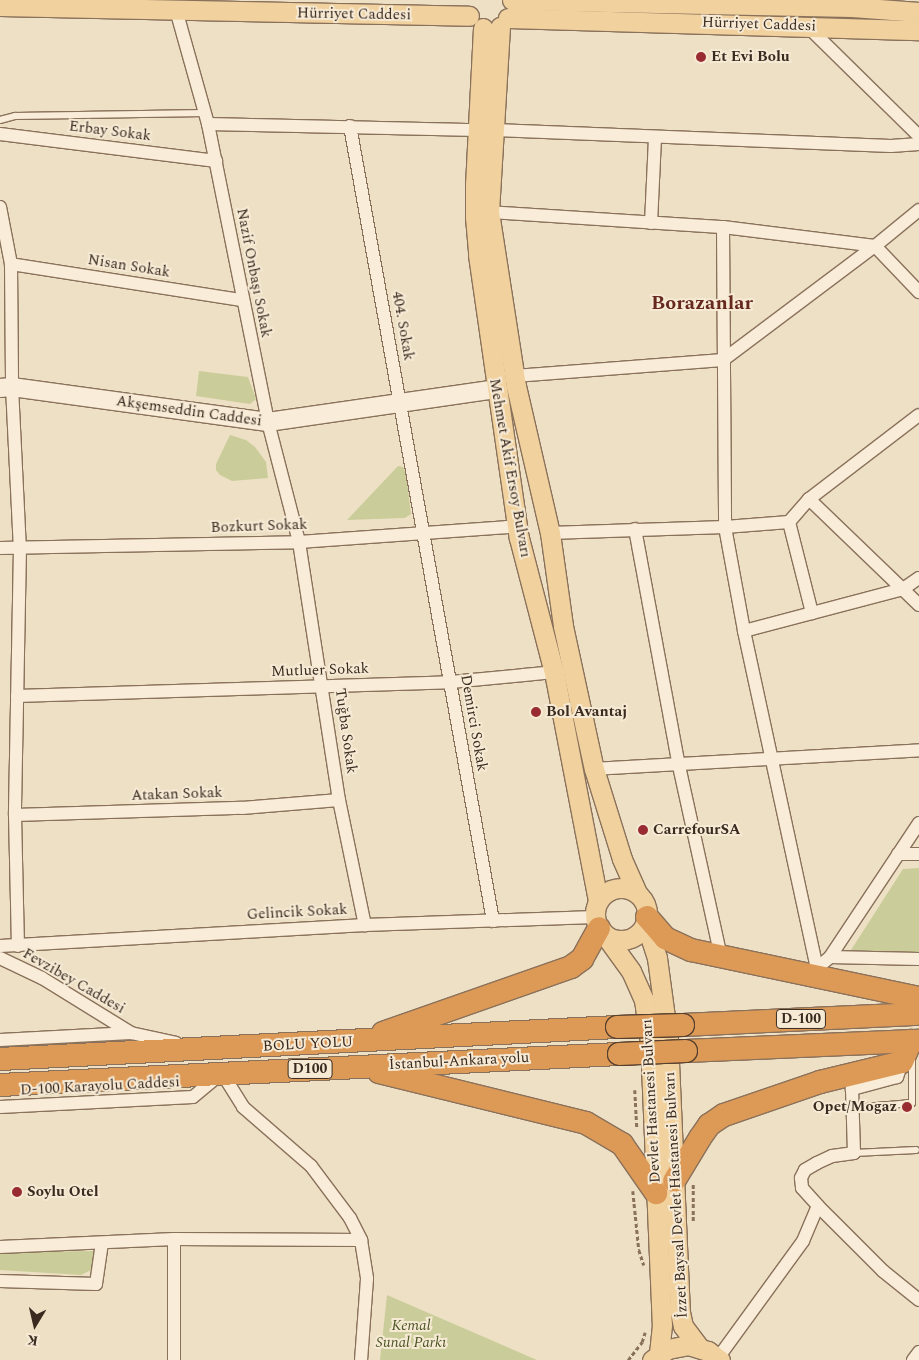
<!DOCTYPE html>
<meta charset="utf-8">
<style>
body{margin:0}
#map{position:relative;width:919px;height:1360px;overflow:hidden;background:#eee0c5;font-family:Spectral,serif}
div>[style]{position:absolute}
[style*='--x']{left:calc(var(--x)*1px);top:calc(var(--y)*1px);width:calc(var(--w)*1px);rotate:calc(var(--a)*1deg)}
.green>*{inset:0;background:#cacd99}
.path>*{height:2.5px;margin-top:-1.25px;transform-origin:0;background:repeating-linear-gradient(90deg,#8a715b 0 4px,transparent 0 6.5px)}
.roads{filter:drop-shadow(1px 0 #8a715b) drop-shadow(-1px 0 #8a715b) drop-shadow(0 1px #8a715b) drop-shadow(0 -1px #8a715b)}
.lane>*{height:6px;margin:-3px;padding:0 3px;transform-origin:3px;border-radius:3px;background:#f9edd9}
.street>*{height:12px;margin:-6px;padding:0 6px;transform-origin:6px;border-radius:6px;background:#f9edd9}
.secondary>*{height:18px;margin:-9px;padding:0 9px;transform-origin:9px;border-radius:9px;background:#f9edd9}
.primary>*{height:19px;margin:-9.5px;padding:0 9.5px;transform-origin:9.5px;border-radius:9.5px;background:#f1d29e}
.primary>.ring{margin:-9.5px;padding:0;box-sizing:content-box;background:none;border:19px solid #f1d29e;border-radius:50%}
.highway>*{height:22px;margin:-11px;padding:0 11px;transform-origin:11px;border-radius:11px;background:#dd9a57}
.bridges{filter:drop-shadow(1px 0 #58402f) drop-shadow(-1px 0 #58402f) drop-shadow(0 1px #58402f) drop-shadow(0 -1px #58402f)}
.highway-bridge>*{height:22px;margin:-11px;padding:0 11px;transform-origin:11px;border-radius:11px;background:#dd9a57}
.dots>*{width:14px;height:14px;translate:-50% -50%;box-sizing:border-box;border:2px solid #f6ead5;border-radius:50%}
span{translate:-50% -50%;white-space:nowrap;text-align:center;line-height:1.15;-webkit-text-stroke:4px #f6ead5;paint-order:stroke}
.shield-label span{padding:1px 4px;background:#f6ead5;border:1px solid;border-radius:4px;-webkit-text-stroke-width:0}
.shield-label{font-size:14px;color:#3a2a1f;font-weight:700}
.street-label{font-size:15px;color:#3a2a1f}
.poi-label{font-size:15px;color:#3a2a1f;font-weight:700}
.left{translate:0 -50%;text-align:left}
.right{translate:-100% -50%;text-align:right}
.park-label{font-size:15px;color:#4d5626;font-style:italic}
.district-label{font-size:20px;color:#67291e;font-weight:700}
.north{position:absolute;left:10px;top:1300px;width:50px;height:50px;-webkit-text-stroke:4px #f6ead5;paint-order:stroke;rotate:189deg;font-size:14px;font-weight:700;line-height:20px;text-align:center;color:#3a2a1f}
.north::after{content:'';display:block;margin:auto;width:18px;height:22px;background:#3a2a1f;clip-path:polygon(50% 0,100% 100%,50% 72%,0 100%)}
</style>
<div id="map">
<div class="green">
<i style="clip-path:polygon(199px 371px,248px 377px,256px 399px,250px 404px,196px 396px)"></i>
<i style="clip-path:polygon(230px 435px,246px 440px,255px 447px,266px 462px,268px 478px,232px 481px,220px 475px,216px 470px,216px 464px)"></i>
<i style="clip-path:polygon(398px 466px,403px 467px,406px 473px,411px 514px,405px 518px,347px 520px)"></i>
<i style="clip-path:polygon(919px 868px,919px 952px,854px 954px,851px 950px,903px 869px)"></i>
<i style="clip-path:polygon(95px 1251px,93px 1269px,81px 1275px,0 1270px,0 1252px)"></i>
<i style="clip-path:polygon(387px 1295px,537px 1360px,380px 1360px)"></i>
</div>
<div class="path">
<i style="--x:635;--y:1090;--w:37;--a:87"></i>
<i style="--x:633;--y:1191;--w:59;--a:84.2"></i>
<i style="--x:639;--y:1250;--w:16;--a:72"></i>
<i style="--x:693;--y:1221;--w:37;--a:-90"></i>
<i style="--x:628;--y:1360;--w:23;--a:-52"></i>
<i style="--x:642;--y:1342;--w:10;--a:-73"></i>
</div>
<div class="roads">
<div class="lane">
<i style="--x:0;--y:120;--w:16;--a:-15"></i>
<i style="--x:15;--y:116;--w:190;--a:-0.9"></i>
<i style="--x:853;--y:1108;--w:59;--a:-4.8"></i>
<i style="--x:912;--y:1103;--w:43;--a:-90"></i>
<i style="--x:854;--y:1153;--w:62;--a:-2.8"></i>
</div>
<div class="street">
<i style="--x:176;--y:10;--w:118;--a:74.3"></i>
<i style="--x:208;--y:124;--w:304;--a:78.6"></i>
<i style="--x:268;--y:422;--w:124;--a:75.5"></i>
<i style="--x:299;--y:542;--w:261;--a:81.2"></i>
<i style="--x:339;--y:800;--w:128;--a:78.3"></i>
<i style="--x:806;--y:25;--w:158;--a:44.5"></i>
<i style="--x:208;--y:124;--w:270;--a:1.3"></i>
<i style="--x:350;--y:126;--w:808;--a:79.8"></i>
<i style="--x:495;--y:130;--w:396;--a:2.3"></i>
<i style="--x:891;--y:146;--w:28;--a:-4"></i>
<i style="--x:0;--y:134;--w:218;--a:7.1"></i>
<i style="--x:0;--y:207;--w:58;--a:79.1"></i>
<i style="--x:11;--y:264;--w:123;--a:89.5"></i>
<i style="--x:12;--y:387;--w:161;--a:87.2"></i>
<i style="--x:20;--y:548;--w:267;--a:91.1"></i>
<i style="--x:15;--y:815;--w:131;--a:88.7"></i>
<i style="--x:489;--y:212;--w:234;--a:3.7"></i>
<i style="--x:723;--y:227;--w:300;--a:89.6"></i>
<i style="--x:725;--y:527;--w:106;--a:79.6"></i>
<i style="--x:744;--y:631;--w:345;--a:77.8"></i>
<i style="--x:651;--y:223;--w:86;--a:-87.3"></i>
<i style="--x:723;--y:227;--w:153;--a:7.1"></i>
<i style="--x:875;--y:246;--w:64;--a:46.3"></i>
<i style="--x:11;--y:264;--w:234;--a:8.9"></i>
<i style="--x:514;--y:376;--w:210;--a:-4.4"></i>
<i style="--x:723;--y:360;--w:190;--a:-36.9"></i>
<i style="--x:875;--y:246;--w:57;--a:-39.3"></i>
<i style="--x:809;--y:499;--w:153;--a:43.9"></i>
<i style="--x:789;--y:522;--w:94;--a:75.8"></i>
<i style="--x:635;--y:529;--w:241;--a:79.5"></i>
<i style="--x:679;--y:766;--w:196;--a:77.6"></i>
<i style="--x:550;--y:533;--w:175;--a:-2"></i>
<i style="--x:725;--y:527;--w:64;--a:-4.5"></i>
<i style="--x:789;--y:522;--w:30;--a:-49"></i>
<i style="--x:809;--y:499;--w:138;--a:-37.4"></i>
<i style="--x:0;--y:548;--w:299;--a:-1.1"></i>
<i style="--x:299;--y:542;--w:212;--a:-4.1"></i>
<i style="--x:510;--y:527;--w:7;--a:8"></i>
<i style="--x:744;--y:631;--w:164;--a:-14.8"></i>
<i style="--x:903;--y:589;--w:19;--a:-35"></i>
<i style="--x:17;--y:696;--w:434;--a:-1.8"></i>
<i style="--x:451;--y:682;--w:103;--a:-5.5"></i>
<i style="--x:594;--y:769;--w:326;--a:-3.3"></i>
<i style="--x:15;--y:815;--w:227;--a:-1.8"></i>
<i style="--x:242;--y:808;--w:97;--a:-4.7"></i>
<i style="--x:898;--y:854;--w:21;--a:0"></i>
<i style="--x:0;--y:946;--w:366;--a:-3.3"></i>
<i style="--x:365;--y:925;--w:230;--a:-2"></i>
<i style="--x:830;--y:957;--w:89;--a:1.3"></i>
<i style="--x:0;--y:958;--w:47;--a:25.5"></i>
<i style="--x:42;--y:978;--w:105;--a:31.7"></i>
<i style="--x:815;--y:975;--w:7;--a:-74"></i>
<i style="--x:817;--y:968;--w:17;--a:-40"></i>
<i style="--x:830;--y:957;--w:161;--a:-56.4"></i>
<i style="--x:0;--y:1040;--w:131;--a:-3.1"></i>
<i style="--x:131;--y:1033;--w:46;--a:12.5"></i>
<i style="--x:902;--y:1062;--w:16;--a:108"></i>
<i style="--x:897;--y:1077;--w:47;--a:165.1"></i>
<i style="--x:852;--y:1089;--w:64;--a:88.2"></i>
<i style="--x:854;--y:1153;--w:22;--a:172"></i>
<i style="--x:832;--y:1156;--w:17;--a:155"></i>
<i style="--x:817;--y:1163;--w:14;--a:150"></i>
<i style="--x:805;--y:1170;--w:9;--a:117"></i>
<i style="--x:801;--y:1178;--w:10;--a:84"></i>
<i style="--x:802;--y:1188;--w:24;--a:48"></i>
<i style="--x:818;--y:1206;--w:92;--a:45"></i>
<i style="--x:883;--y:1271;--w:46;--a:38.9"></i>
<i style="--x:0;--y:1107;--w:193;--a:-3"></i>
<i style="--x:193;--y:1097;--w:38;--a:-40"></i>
<i style="--x:222;--y:1073;--w:40;--a:58"></i>
<i style="--x:243;--y:1107;--w:90;--a:40.9"></i>
<i style="--x:311;--y:1166;--w:65;--a:53.1"></i>
<i style="--x:350;--y:1218;--w:25;--a:63"></i>
<i style="--x:361;--y:1240;--w:39;--a:81"></i>
<i style="--x:367;--y:1279;--w:81;--a:94.2"></i>
<i style="--x:0;--y:1247;--w:174;--a:-2.6"></i>
<i style="--x:174;--y:1239;--w:187;--a:0.3"></i>
<i style="--x:0;--y:1281;--w:96;--a:1.8"></i>
<i style="--x:96;--y:1284;--w:41;--a:-81.7"></i>
<i style="--x:718;--y:1358;--w:145;--a:-54"></i>
<i style="--x:803;--y:1241;--w:38;--a:-67"></i>
<i style="--x:174;--y:1360;--w:121;--a:-90"></i>
<i style="--x:913;--y:1360;--w:10;--a:-53"></i>
</div>
<div class="secondary">
<i style="--x:0;--y:388;--w:12;--a:-5"></i>
<i style="--x:12;--y:387;--w:258;--a:7.8"></i>
<i style="--x:268;--y:422;--w:230;--a:-8.2"></i>
</div>
<div class="primary">
<i style="--x:512;--y:0;--w:340;--a:1.2"></i>
<i style="--x:852;--y:7;--w:67;--a:4.3"></i>
<i style="--x:0;--y:6;--w:469;--a:1.2"></i>
<i style="--x:508;--y:18;--w:411;--a:1.7"></i>
<i style="--x:500;--y:27;--w:185;--a:93.4"></i>
<i style="--x:489;--y:212;--w:176;--a:81.2"></i>
<i style="--x:516;--y:386;--w:151;--a:77"></i>
<i style="--x:550;--y:533;--w:94;--a:82"></i>
<i style="--x:563;--y:626;--w:146;--a:77.8"></i>
<i style="--x:594;--y:769;--w:94;--a:72.7"></i>
<i style="--x:622;--y:859;--w:37;--a:66"></i>
<i style="--x:483;--y:28;--w:156;--a:92.9"></i>
<i style="--x:475;--y:184;--w:33;--a:90"></i>
<i style="--x:475;--y:217;--w:38;--a:85"></i>
<i style="--x:478;--y:255;--w:286;--a:81.8"></i>
<i style="--x:519;--y:538;--w:138;--a:75.4"></i>
<i style="--x:554;--y:672;--w:233;--a:79.1"></i>
<i class="ring" style="left:595px;top:888px;width:33px;height:33px"></i>
<i style="--x:646;--y:924;--w:36;--a:72"></i>
<i style="--x:657;--y:958;--w:82;--a:82.3"></i>
<i style="--x:668;--y:1039;--w:273;--a:87.5"></i>
<i style="--x:680;--y:1312;--w:14;--a:78"></i>
<i style="--x:683;--y:1326;--w:25;--a:53"></i>
<i style="--x:602;--y:931;--w:49;--a:54.1"></i>
<i style="--x:631;--y:971;--w:32;--a:66"></i>
<i style="--x:644;--y:1000;--w:42;--a:81.9"></i>
<i style="--x:650;--y:1042;--w:283;--a:87.6"></i>
<i style="--x:662;--y:1325;--w:28;--a:96"></i>
<i style="--x:652;--y:1360;--w:19;--a:-35"></i>
<i style="--x:668;--y:1349;--w:20;--a:-11"></i>
<i style="--x:688;--y:1345;--w:21;--a:17"></i>
<i style="--x:708;--y:1351;--w:15;--a:37"></i>
</div>
<div class="highway">
<i style="--x:647;--y:917;--w:28;--a:49"></i>
<i style="--x:665;--y:938;--w:29;--a:25"></i>
<i style="--x:691;--y:950;--w:233;--a:11.9"></i>
<i style="--x:683;--y:1025;--w:236;--a:-2.7"></i>
<i style="--x:383;--y:1033;--w:199;--a:-19.3"></i>
<i style="--x:571;--y:967;--w:14;--a:-36"></i>
<i style="--x:582;--y:959;--w:35;--a:-61"></i>
<i style="--x:686;--y:1051;--w:233;--a:-2.5"></i>
<i style="--x:0;--y:1059;--w:618;--a:-2.97"></i>
<i style="--x:379;--y:1072;--w:213;--a:13.8"></i>
<i style="--x:586;--y:1123;--w:42;--a:30.3"></i>
<i style="--x:622;--y:1144;--w:60;--a:55.2"></i>
<i style="--x:0;--y:1085;--w:620;--a:-2.87"></i>
<i style="--x:674;--y:1181;--w:50;--a:-58.8"></i>
<i style="--x:700;--y:1138;--w:16;--a:-55"></i>
<i style="--x:709;--y:1125;--w:18;--a:-34"></i>
<i style="--x:724;--y:1115;--w:102;--a:-19"></i>
<i style="--x:820;--y:1082;--w:84;--a:-13.7"></i>
<i style="--x:902;--y:1062;--w:23;--a:-67"></i>
</div>
</div>
<div class="bridges">
<div class="highway-bridge">
<i style="--x:617;--y:1027;--w:66;--a:-1.7"></i>
<i style="--x:619;--y:1054;--w:67;--a:-2.6"></i>
</div>
</div>
<div class="dots">
<i style="left:701px;top:57px;background:#992b32"></i>
<i style="left:536px;top:712px;background:#992b32"></i>
<i style="left:643px;top:830px;background:#992b32"></i>
<i style="left:907px;top:1107px;background:#992b32"></i>
<i style="left:17px;top:1192px;background:#992b32"></i>
</div>
<div class="shield-label">
<span style="left:801px;top:1019px">D-100</span>
<span style="left:310px;top:1069px">D100</span>
</div>
<div class="street-label">
<span style="left:354px;top:14px;rotate:1deg">Hürriyet Caddesi</span>
<span style="left:759px;top:24px;rotate:2deg">Hürriyet Caddesi</span>
<span style="left:110px;top:131px;rotate:7deg">Erbay Sokak</span>
<span style="left:129px;top:266px;rotate:9deg">Nisan Sokak</span>
<span style="left:254px;top:273px;rotate:79deg">Nazif Onbaşı Sokak</span>
<span style="left:403px;top:326px;rotate:80deg">404. Sokak</span>
<span style="left:189px;top:411px;rotate:8deg">Akşemseddin Caddesi</span>
<span style="left:510px;top:468px;rotate:80deg">Mehmet Akif Ersoy Bulvarı</span>
<span style="left:259px;top:526px;rotate:-2deg">Bozkurt Sokak</span>
<span style="left:320px;top:670px;rotate:-2deg">Mutluer Sokak</span>
<span style="left:474px;top:723px;rotate:80deg">Demirci Sokak</span>
<span style="left:346px;top:731px;rotate:82deg">Tuğba Sokak</span>
<span style="left:177px;top:794px;rotate:-2deg">Atakan Sokak</span>
<span style="left:297px;top:912px;rotate:-3deg">Gelincik Sokak</span>
<span style="left:74px;top:981px;rotate:30deg">Fevzibey Caddesi</span>
<span style="left:308px;top:1044px;rotate:-3deg">BOLU YOLU</span>
<span style="left:459px;top:1061px;rotate:-3deg">İstanbul-Ankara yolu</span>
<span style="left:100px;top:1086px;rotate:-3deg">D-100 Karayolu Caddesi</span>
<span style="left:651px;top:1101px;rotate:-93deg">Devlet Hastanesi Bulvarı</span>
<span style="left:676px;top:1195px;rotate:-93deg">İzzet Baysal Devlet Hastanesi Bulvarı</span>
</div>
<div class="poi-label">
<span class="left" style="left:711px;top:57px">Et Evi Bolu</span>
<span class="left" style="left:546px;top:712px">Bol Avantaj</span>
<span class="left" style="left:653px;top:830px">CarrefourSA</span>
<span class="right" style="left:897px;top:1107px">Opet/Mogaz</span>
<span class="left" style="left:27px;top:1192px">Soylu Otel</span>
</div>
<div class="park-label">
<span style="left:411px;top:1334px">Kemal<br>Sunal Parkı</span>
</div>
<div class="district-label">
<span style="left:702px;top:303px">Borazanlar</span>
</div>
<div class="north">K</div>
</div>
